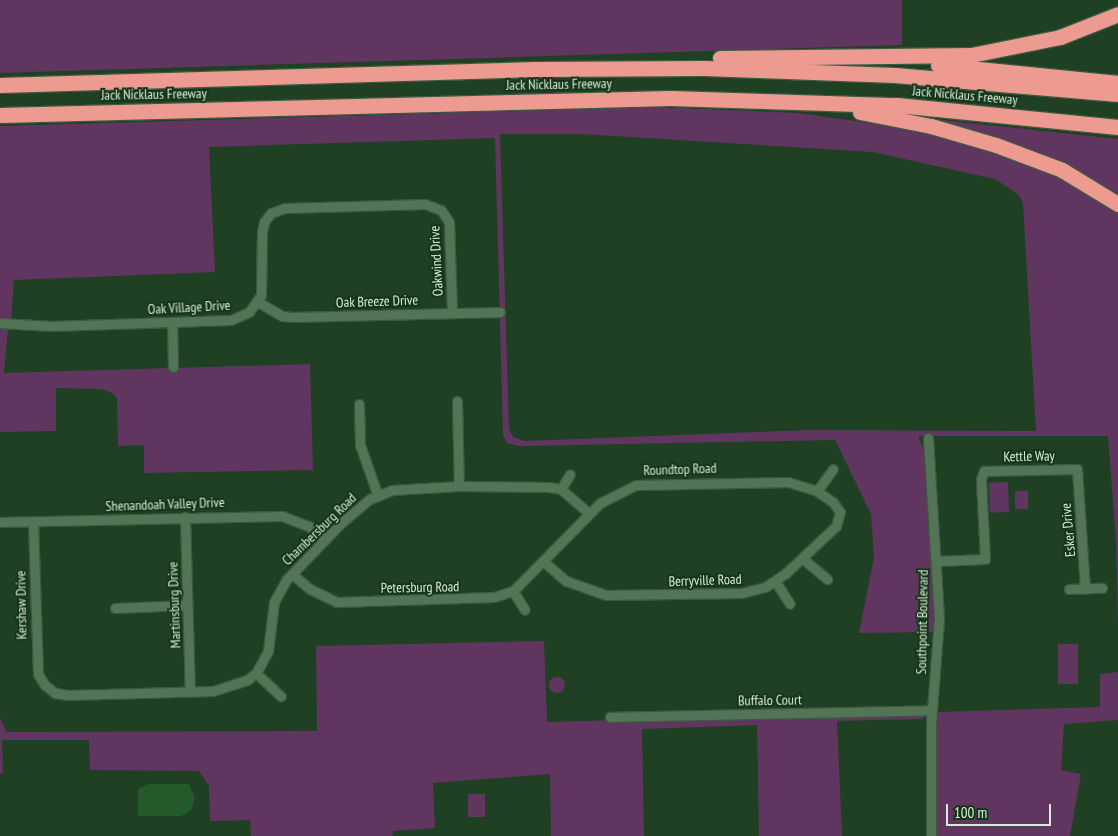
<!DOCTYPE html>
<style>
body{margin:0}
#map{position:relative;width:1118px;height:836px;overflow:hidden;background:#1f4023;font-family:"PT Sans Narrow",sans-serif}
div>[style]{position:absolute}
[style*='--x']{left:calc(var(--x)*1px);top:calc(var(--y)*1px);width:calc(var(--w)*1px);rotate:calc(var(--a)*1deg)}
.green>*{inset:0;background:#603660;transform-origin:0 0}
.round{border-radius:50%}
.water>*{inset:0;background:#225a2b}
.roads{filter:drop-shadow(1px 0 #3c5941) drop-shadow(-1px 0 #3c5941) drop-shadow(0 1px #3c5941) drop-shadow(0 -1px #3c5941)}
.minor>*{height:9px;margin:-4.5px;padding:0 4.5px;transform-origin:4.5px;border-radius:4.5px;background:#537556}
.motorway>*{height:15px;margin:-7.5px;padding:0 7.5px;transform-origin:7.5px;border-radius:7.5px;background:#ed9b91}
span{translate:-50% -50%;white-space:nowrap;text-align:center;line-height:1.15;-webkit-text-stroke:4px #153519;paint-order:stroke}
.street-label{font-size:14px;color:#d9ecda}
.scale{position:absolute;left:946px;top:804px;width:105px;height:22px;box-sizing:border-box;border:2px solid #d9ecda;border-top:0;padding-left:6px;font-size:15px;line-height:18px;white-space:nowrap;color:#d9ecda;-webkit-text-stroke:4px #153519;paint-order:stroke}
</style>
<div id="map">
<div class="green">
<i style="clip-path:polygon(0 0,902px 0,902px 45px,0 73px)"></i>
<i style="clip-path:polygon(evenodd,654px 107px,798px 113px,920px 130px,967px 140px,1056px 173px,1118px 207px,1118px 626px,1116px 542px,1108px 436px,918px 436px,924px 450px,935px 632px,859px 633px,874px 557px,871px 514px,835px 440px,520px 446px,507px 443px,503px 435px,495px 138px,209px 147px,215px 272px,14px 280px,11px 319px,0 318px,0 126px,654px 107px,500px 134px,581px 134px,873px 152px,995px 179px,1019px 195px,1023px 203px,1036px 431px,810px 430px,524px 441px,513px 437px,509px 429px,500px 134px)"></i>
<i style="clip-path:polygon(914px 117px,1118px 139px,1118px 198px)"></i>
<i style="clip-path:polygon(0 328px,8px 329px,4px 373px,310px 364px,313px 470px,144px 473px,144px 445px,118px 446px,117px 399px,114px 394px,102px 389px,56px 388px,56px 431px,0 432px)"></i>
<i style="left:1008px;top:482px;width:30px;height:19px;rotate:88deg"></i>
<i style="left:1015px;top:491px;width:13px;height:18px"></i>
<i style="clip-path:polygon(544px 641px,547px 722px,923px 712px,923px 719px,837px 721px,842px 836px,759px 836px,757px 725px,642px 729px,644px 836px,551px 836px,550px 774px,433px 783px,435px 828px,393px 831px,392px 836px,251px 836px,250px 820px,210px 821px,209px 786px,199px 771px,90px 770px,89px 740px,2px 740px,3px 774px,0 774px,0 717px,6px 732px,317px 731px,316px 646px)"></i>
<i style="left:1058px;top:644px;width:20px;height:40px"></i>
<i style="clip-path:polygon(1118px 672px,1118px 720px,1064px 724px,1061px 770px,1081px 774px,1070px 836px,934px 836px,937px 712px,1100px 707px,1100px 674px)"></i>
<i class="round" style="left:549px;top:677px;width:16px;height:16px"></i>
<i style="left:485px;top:794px;width:23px;height:17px;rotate:90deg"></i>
</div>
<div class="water">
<i style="clip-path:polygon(149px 784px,189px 784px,195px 798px,191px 810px,181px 816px,138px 816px,138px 789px)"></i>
</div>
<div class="roads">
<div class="minor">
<i style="--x:258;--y:302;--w:28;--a:30"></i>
<i style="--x:282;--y:316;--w:12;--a:5"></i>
<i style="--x:294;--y:317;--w:206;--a:-1.4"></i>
<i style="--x:172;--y:322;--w:45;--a:88.7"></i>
<i style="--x:0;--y:323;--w:51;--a:3.4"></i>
<i style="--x:51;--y:326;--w:180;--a:-1.9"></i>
<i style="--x:231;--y:320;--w:20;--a:-24"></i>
<i style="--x:249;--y:312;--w:21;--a:-55"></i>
<i style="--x:261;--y:295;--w:63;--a:-89.1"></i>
<i style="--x:262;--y:232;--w:10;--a:-79"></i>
<i style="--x:264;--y:222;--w:11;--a:-52"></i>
<i style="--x:271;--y:213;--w:15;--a:-20"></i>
<i style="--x:285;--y:208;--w:140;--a:-1.6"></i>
<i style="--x:425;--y:204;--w:17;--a:21"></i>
<i style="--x:441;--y:210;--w:14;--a:56"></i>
<i style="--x:449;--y:222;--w:91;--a:88.1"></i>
<i style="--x:457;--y:401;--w:85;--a:88.7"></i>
<i style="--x:359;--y:404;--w:41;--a:88.6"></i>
<i style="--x:360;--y:445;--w:54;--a:70.6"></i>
<i style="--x:928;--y:438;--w:181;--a:86.5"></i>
<i style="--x:939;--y:619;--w:103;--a:94.4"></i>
<i style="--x:931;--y:722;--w:114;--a:90"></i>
<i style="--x:561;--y:489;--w:17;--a:-59"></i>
<i style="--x:817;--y:491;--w:27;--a:-54"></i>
<i style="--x:185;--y:517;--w:175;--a:88.4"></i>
<i style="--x:0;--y:522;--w:282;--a:-1.2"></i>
<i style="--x:282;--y:516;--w:30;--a:21"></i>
<i style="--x:310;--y:527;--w:18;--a:41"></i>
<i style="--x:33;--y:522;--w:152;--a:88.1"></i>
<i style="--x:38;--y:674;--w:13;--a:58"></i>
<i style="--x:45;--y:685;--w:13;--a:39"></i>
<i style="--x:55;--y:693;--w:13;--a:9"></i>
<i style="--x:68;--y:695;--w:145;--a:-1.6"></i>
<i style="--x:213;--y:691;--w:36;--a:-18"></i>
<i style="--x:247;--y:680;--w:11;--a:-38"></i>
<i style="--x:256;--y:673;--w:25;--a:-61"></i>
<i style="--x:268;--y:651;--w:49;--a:-83"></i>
<i style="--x:274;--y:602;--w:25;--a:-61"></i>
<i style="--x:286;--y:580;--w:79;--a:-46"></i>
<i style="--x:341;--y:523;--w:38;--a:-40"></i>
<i style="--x:370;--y:499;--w:24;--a:-22"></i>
<i style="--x:392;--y:490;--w:67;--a:-3.4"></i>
<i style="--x:459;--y:486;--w:90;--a:0.6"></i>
<i style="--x:549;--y:487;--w:12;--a:9"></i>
<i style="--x:561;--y:489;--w:37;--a:41"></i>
<i style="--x:802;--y:558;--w:33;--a:40"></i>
<i style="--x:937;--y:561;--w:48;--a:-2.4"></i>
<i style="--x:985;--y:559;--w:80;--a:-92.9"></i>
<i style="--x:981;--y:479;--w:9;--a:-69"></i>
<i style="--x:984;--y:471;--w:93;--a:-1.2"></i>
<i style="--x:1077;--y:469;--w:120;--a:86.2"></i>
<i style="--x:292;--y:574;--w:23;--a:40"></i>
<i style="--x:310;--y:589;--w:30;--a:26"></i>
<i style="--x:337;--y:602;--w:157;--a:-1.8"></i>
<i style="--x:494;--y:597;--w:20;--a:-18"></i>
<i style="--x:513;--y:591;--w:124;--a:-45.3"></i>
<i style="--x:600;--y:503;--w:40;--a:-26.6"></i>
<i style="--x:636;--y:485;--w:152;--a:-1.1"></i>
<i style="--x:788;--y:482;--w:30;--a:17"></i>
<i style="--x:817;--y:491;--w:19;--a:35"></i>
<i style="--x:833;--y:502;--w:12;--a:55"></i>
<i style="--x:840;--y:512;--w:15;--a:106"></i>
<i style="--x:836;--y:526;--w:69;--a:136.8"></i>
<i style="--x:786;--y:573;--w:25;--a:146"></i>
<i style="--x:765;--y:587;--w:25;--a:166"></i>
<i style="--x:741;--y:593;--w:135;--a:179.2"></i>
<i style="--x:606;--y:595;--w:42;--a:-160.7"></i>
<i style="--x:566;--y:581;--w:30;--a:-139"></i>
<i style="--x:775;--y:581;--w:27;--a:57"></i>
<i style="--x:1069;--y:589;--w:33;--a:-2"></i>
<i style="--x:513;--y:591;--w:22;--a:58"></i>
<i style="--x:115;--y:608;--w:72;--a:-2.4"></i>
<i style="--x:256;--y:673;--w:34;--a:43"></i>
<i style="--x:610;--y:717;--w:321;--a:-1.2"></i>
</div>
<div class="motorway">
<i style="--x:720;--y:58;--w:251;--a:-0.7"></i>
<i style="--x:971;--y:55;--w:91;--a:-11.4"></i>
<i style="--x:1060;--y:37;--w:62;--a:-21.6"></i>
<i style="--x:938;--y:65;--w:181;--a:5.7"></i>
<i style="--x:0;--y:85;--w:536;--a:-1.71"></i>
<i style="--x:536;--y:69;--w:168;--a:-0.3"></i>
<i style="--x:704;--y:68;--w:191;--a:2.1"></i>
<i style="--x:895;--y:75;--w:224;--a:4.9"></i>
<i style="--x:860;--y:112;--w:72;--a:11.2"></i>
<i style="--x:931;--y:126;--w:68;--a:16.3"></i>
<i style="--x:996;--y:145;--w:71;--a:20.7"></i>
<i style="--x:1062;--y:170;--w:66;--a:31.3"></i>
<i style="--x:0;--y:115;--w:670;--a:-1.45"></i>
<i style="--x:670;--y:98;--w:227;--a:1.8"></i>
<i style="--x:897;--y:105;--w:222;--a:5.7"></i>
</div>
</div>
<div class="street-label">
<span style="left:559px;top:84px;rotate:-1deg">Jack Nicklaus Freeway</span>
<span style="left:154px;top:94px;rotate:-1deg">Jack Nicklaus Freeway</span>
<span style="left:965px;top:95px;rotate:5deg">Jack Nicklaus Freeway</span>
<span style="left:436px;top:261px;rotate:-93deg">Oakwind Drive</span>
<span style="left:377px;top:301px;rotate:-2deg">Oak Breeze Drive</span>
<span style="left:189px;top:307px;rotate:-3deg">Oak Village Drive</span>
<span style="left:1029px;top:456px;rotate:-1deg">Kettle Way</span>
<span style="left:680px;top:469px;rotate:-2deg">Roundtop Road</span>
<span style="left:165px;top:504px;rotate:-2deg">Shenandoah Valley Drive</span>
<span style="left:319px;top:529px;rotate:-44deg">Chambersburg Road</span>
<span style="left:1068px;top:530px;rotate:-95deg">Esker Drive</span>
<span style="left:705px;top:580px;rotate:-2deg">Berryville Road</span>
<span style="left:420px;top:587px;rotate:-1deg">Petersburg Road</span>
<span style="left:21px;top:605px;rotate:-91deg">Kershaw Drive</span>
<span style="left:174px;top:605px;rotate:-92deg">Martinsburg Drive</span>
<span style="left:922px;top:622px;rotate:-89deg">Southpoint Boulevard</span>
<span style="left:770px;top:700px;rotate:-1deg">Buffalo Court</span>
</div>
<div class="scale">100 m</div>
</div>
